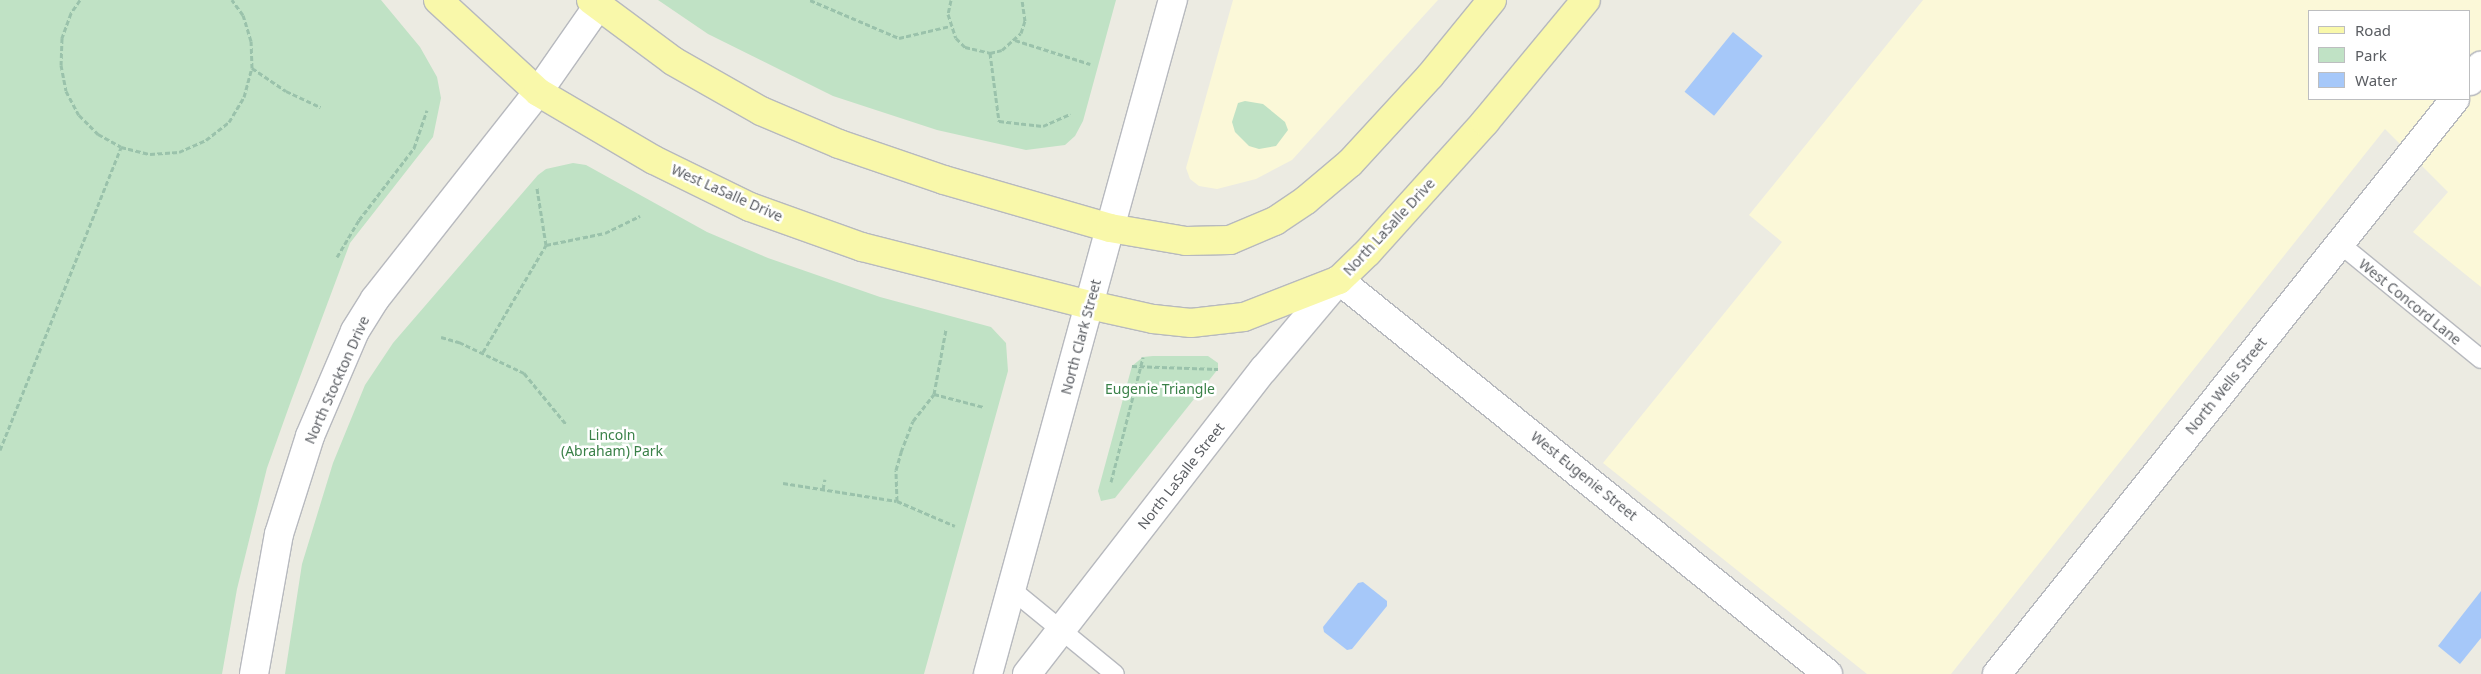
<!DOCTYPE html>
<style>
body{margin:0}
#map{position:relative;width:2481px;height:674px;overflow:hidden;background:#ecebe2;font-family:"Noto Sans",sans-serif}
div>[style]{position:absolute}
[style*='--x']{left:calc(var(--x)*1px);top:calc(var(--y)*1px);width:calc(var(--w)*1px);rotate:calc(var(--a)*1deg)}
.commercial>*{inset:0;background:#fbf8d8}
.green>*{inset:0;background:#c0e2c5}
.water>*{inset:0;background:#a6c8f9;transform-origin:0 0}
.path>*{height:3px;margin-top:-1.5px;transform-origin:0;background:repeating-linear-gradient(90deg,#9ac2ab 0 5px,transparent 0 7.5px)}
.roads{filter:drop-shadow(1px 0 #b7b9be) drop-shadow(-1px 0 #b7b9be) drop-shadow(0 1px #b7b9be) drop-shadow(0 -1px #b7b9be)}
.service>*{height:18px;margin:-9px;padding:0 9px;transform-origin:9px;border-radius:9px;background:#fff}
.minor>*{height:28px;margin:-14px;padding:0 14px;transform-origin:14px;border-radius:14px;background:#fff}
.tertiary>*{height:28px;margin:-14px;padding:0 14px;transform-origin:14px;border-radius:14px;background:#fff}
.secondary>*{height:28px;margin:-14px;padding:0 14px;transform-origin:14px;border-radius:14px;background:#fff}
.primary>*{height:28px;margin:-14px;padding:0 14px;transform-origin:14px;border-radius:14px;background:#f9f8aa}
span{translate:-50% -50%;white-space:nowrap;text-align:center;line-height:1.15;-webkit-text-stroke:5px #fff;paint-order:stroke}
.street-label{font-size:14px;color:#5a5d62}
.park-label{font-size:14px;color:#3a8148}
.legend{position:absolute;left:2308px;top:10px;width:162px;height:90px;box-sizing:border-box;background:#fff;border:1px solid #bdbec0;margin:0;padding:6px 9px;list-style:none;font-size:15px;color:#5a5d62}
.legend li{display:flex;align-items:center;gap:10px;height:25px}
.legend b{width:25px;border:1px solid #bdbec0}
</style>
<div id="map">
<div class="commercial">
<i style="clip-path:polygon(1233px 0,1438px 0,1292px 160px,1256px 179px,1217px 189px,1199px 186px,1190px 179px,1186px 168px)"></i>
<i style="clip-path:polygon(evenodd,1923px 0,2481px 0,2481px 287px,2413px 232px,2448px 192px,2385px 129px,1951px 674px,1867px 674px,1603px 463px,1782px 242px,1749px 215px,1923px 0,2310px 11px,2470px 11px,2470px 99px,2310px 99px,2310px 11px)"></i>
</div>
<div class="green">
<i style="clip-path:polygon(0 0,381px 0,420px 47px,437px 77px,441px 98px,433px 137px,350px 243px,291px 401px,267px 468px,237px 589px,222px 674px,0 674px)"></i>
<i style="clip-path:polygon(658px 0,1116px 0,1083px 121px,1075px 136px,1065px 145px,1026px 150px,937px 130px,833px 96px,708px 34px)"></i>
<i style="clip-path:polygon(1245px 101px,1263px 104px,1285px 122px,1288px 130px,1276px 146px,1259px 149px,1249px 146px,1235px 132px,1232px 122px,1238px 103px)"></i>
<i style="clip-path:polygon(573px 163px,586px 165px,707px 232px,768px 258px,880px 297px,991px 327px,1006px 343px,1008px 371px,924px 674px,285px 674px,302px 564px,333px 463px,365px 385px,393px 343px,538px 175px,546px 169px)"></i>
<i style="clip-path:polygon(1153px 356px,1208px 356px,1218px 363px,1218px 369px,1115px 498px,1101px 501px,1098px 491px,1132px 366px,1143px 357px)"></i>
</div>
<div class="water">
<i style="left:1733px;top:32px;width:38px;height:77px;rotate:39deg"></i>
<i style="clip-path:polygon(1363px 582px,1387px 601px,1387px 606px,1352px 649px,1347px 650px,1324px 632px,1323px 627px,1358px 583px)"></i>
<i style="clip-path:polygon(2481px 591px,2481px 638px,2460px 664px,2438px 646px)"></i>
</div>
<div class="path">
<i style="--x:80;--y:0;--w:16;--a:125"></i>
<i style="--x:71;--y:13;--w:27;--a:110"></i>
<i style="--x:62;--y:38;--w:27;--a:92"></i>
<i style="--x:61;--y:65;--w:26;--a:79"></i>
<i style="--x:66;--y:91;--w:27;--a:62"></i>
<i style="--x:79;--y:115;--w:27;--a:45"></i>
<i style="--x:98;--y:134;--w:26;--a:29"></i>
<i style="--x:121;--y:147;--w:30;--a:14"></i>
<i style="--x:150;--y:154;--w:29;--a:-4"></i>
<i style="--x:179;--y:152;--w:30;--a:-24"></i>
<i style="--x:206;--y:140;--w:29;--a:-38"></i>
<i style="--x:229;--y:122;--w:29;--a:-59"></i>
<i style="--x:244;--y:97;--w:30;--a:-75"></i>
<i style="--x:252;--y:68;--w:27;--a:-92"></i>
<i style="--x:251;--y:41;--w:27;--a:-107"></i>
<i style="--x:243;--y:15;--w:19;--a:-126"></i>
<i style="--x:810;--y:0;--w:97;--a:23.1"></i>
<i style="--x:899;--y:38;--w:52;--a:-13.2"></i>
<i style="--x:951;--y:0;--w:14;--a:102"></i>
<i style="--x:948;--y:14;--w:25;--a:72"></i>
<i style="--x:956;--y:38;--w:13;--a:45"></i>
<i style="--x:965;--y:47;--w:26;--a:13"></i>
<i style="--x:990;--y:53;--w:12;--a:-14"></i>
<i style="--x:1002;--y:50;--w:25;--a:-42"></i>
<i style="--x:1021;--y:33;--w:13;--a:-72"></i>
<i style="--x:1025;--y:21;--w:21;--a:-98"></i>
<i style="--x:1015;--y:40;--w:79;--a:17.7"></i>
<i style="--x:990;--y:53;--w:69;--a:82.5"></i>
<i style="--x:999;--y:121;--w:44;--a:6.5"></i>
<i style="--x:1043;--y:126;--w:30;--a:-24"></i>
<i style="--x:252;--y:68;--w:41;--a:34.1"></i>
<i style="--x:286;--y:91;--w:38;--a:25"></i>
<i style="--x:546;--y:245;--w:60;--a:-11.5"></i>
<i style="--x:605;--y:233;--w:39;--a:-26"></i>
<i style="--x:337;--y:257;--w:43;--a:-59.3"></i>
<i style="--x:359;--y:220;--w:91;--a:-52.6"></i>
<i style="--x:414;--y:148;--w:40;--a:-71.1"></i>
<i style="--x:441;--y:337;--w:19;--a:16"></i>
<i style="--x:459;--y:342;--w:72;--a:25.5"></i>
<i style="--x:524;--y:373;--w:66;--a:50.5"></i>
<i style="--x:483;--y:352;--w:124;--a:-59.5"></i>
<i style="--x:546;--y:245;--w:58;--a:-99"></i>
<i style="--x:1132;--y:366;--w:86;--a:2"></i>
<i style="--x:934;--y:394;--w:52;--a:14.6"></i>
<i style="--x:0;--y:450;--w:326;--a:-68.2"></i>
<i style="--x:1111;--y:482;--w:129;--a:-75.6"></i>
<i style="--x:783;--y:483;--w:115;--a:9"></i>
<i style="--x:897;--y:501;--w:63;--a:23.3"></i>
<i style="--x:823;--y:489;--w:10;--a:-79"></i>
<i style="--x:897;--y:501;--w:31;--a:-92"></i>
<i style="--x:896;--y:470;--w:19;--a:-74"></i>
<i style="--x:901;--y:452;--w:33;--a:-69"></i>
<i style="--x:913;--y:421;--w:34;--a:-52"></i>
<i style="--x:934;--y:394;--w:66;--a:-79.5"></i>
</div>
<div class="roads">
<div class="service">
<i style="--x:2340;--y:244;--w:182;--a:39.2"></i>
<i style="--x:1011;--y:589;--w:134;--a:39.3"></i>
</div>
<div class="minor">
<i style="--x:1339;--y:280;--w:628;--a:38.86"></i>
<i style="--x:254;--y:674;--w:142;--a:-79.9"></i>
<i style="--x:279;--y:534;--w:103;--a:-72.4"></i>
<i style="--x:310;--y:436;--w:114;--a:-66.8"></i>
<i style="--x:355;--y:331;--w:38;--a:-58"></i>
<i style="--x:375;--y:299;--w:263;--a:-51.8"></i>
<i style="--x:538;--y:92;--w:105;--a:-55.1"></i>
</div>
<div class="tertiary">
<i style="--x:2470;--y:81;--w:19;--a:-54"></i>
<i style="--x:1110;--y:228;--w:237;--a:-74.6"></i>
<i style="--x:1027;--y:674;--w:386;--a:-52.2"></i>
<i style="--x:1264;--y:369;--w:116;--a:-49.9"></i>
<i style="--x:1997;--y:674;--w:735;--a:-51.46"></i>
</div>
<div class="secondary">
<i style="--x:988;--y:674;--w:462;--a:-74.7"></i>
</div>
<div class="primary">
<i style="--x:438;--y:0;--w:136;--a:42.6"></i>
<i style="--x:538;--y:92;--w:134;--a:30.4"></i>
<i style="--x:654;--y:160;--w:107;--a:26.1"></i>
<i style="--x:750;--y:207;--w:119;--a:19.7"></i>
<i style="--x:862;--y:247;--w:235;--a:14.3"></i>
<i style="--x:1090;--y:305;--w:65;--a:12.5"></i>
<i style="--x:1153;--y:319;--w:38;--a:6"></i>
<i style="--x:1191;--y:323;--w:53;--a:-6.5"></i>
<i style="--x:1244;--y:317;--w:102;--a:-21.3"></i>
<i style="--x:1339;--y:280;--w:40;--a:-44"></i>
<i style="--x:1368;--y:252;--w:175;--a:-48"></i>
<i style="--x:1485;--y:122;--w:158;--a:-50.4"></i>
<i style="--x:591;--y:0;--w:102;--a:36.6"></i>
<i style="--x:673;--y:61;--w:101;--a:29.6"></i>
<i style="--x:761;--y:111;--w:85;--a:22.9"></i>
<i style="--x:839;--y:144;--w:111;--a:18.9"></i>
<i style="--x:944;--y:180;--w:173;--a:16.1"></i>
<i style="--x:1110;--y:228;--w:77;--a:9.7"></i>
<i style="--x:1186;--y:241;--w:44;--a:-1.3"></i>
<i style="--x:1230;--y:240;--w:49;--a:-22.9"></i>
<i style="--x:1275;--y:221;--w:37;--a:-34"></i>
<i style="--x:1306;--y:200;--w:57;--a:-40.1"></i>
<i style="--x:1350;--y:163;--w:118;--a:-47.4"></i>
<i style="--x:1430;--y:76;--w:98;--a:-50.8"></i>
</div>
</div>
<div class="street-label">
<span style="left:727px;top:193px;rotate:24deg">West LaSalle Drive</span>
<span style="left:1389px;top:227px;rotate:-47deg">North LaSalle Drive</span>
<span style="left:2410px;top:302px;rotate:39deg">West Concord Lane</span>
<span style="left:1081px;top:337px;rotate:-75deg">North Clark Street</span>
<span style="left:337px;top:380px;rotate:-66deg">North Stockton Drive</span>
<span style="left:2226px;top:386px;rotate:-51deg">North Wells Street</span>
<span style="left:1181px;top:476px;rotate:-52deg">North LaSalle Street</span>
<span style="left:1584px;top:476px;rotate:39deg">West Eugenie Street</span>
</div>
<div class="park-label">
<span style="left:1160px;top:389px">Eugenie Triangle</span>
<span style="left:612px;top:443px">Lincoln<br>(Abraham) Park</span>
</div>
<ul class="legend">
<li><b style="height:6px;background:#f9f8aa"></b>Road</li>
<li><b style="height:14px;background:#c0e2c5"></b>Park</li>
<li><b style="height:14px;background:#a6c8f9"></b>Water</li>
</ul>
</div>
